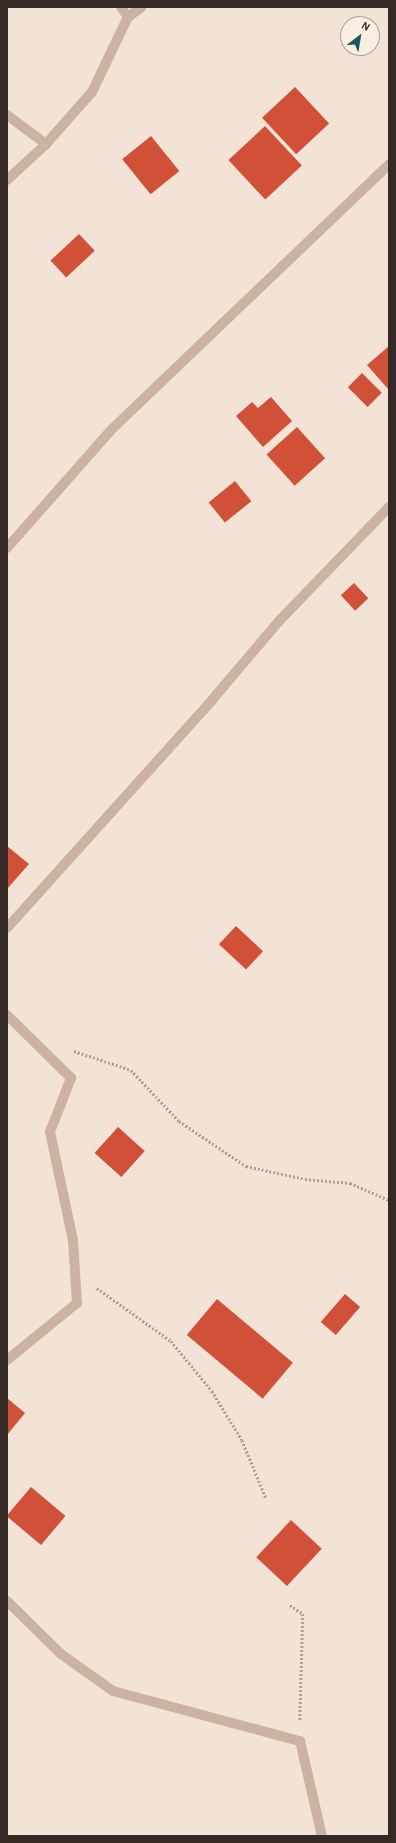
<!DOCTYPE html>
<style>
body{margin:0}
#map{position:relative;width:396px;height:1843px;overflow:hidden;background:#f3e3d6;font-family:"Alegreya Sans",sans-serif}
div>[style]{position:absolute}
[style*='--x']{left:calc(var(--x)*1px);top:calc(var(--y)*1px);width:calc(var(--w)*1px);rotate:calc(var(--a)*1deg)}
.building>*{inset:0;background:#d05137;transform-origin:0 0}
.path>*{height:2.5px;margin-top:-1.25px;transform-origin:0;background:repeating-linear-gradient(90deg,#b89b8c 0 2px,transparent 0 4px)}
.minor>*{height:10px;margin:-5px;padding:0 5px;transform-origin:5px;border-radius:5px;background:#ccb2a2}
span{translate:-50% -50%;white-space:nowrap;text-align:center;line-height:1.15;-webkit-text-stroke:3.5px #faeee3;paint-order:stroke}
.frame{position:absolute;inset:0;border:8px solid #352925;pointer-events:none}
.north{position:absolute;left:340px;top:16px;width:40px;height:40px;box-sizing:border-box;background:#faeee3;border:1px solid #ab9f97;border-radius:50%;rotate:31deg;font-size:11px;font-weight:700;line-height:16px;text-align:center;color:#352925}
.north::after{content:'';display:block;margin:auto;width:14px;height:18px;background:#175a5a;clip-path:polygon(50% 0,100% 100%,50% 72%,0 100%)}
</style>
<div id="map">
<div class="building">
<i style="left:295px;top:87px;width:50px;height:45px;rotate:47deg"></i>
<i style="left:265px;top:126px;width:54px;height:50px;rotate:47deg"></i>
<i style="left:151px;top:136px;width:45px;height:37px;rotate:51deg"></i>
<i style="left:79px;top:234px;width:23px;height:39px;rotate:47deg"></i>
<i style="clip-path:polygon(389px 346px,389px 390px,367px 365px)"></i>
<i style="left:362px;top:373px;width:28px;height:20px;rotate:45deg"></i>
<i style="clip-path:polygon(271px 397px,292px 421px,263px 447px,236px 416px,252px 402px,258px 408px)"></i>
<i style="left:297px;top:427px;width:42px;height:41px;rotate:48deg"></i>
<i style="left:235px;top:481px;width:26px;height:34px;rotate:51deg"></i>
<i style="left:354px;top:583px;width:21px;height:18px;rotate:47deg"></i>
<i style="clip-path:polygon(7px 846px,29px 864px,7px 889px)"></i>
<i style="left:236px;top:926px;width:37px;height:25px;rotate:43deg"></i>
<i style="left:118px;top:1127px;width:36px;height:35px;rotate:42deg"></i>
<i style="left:345px;top:1294px;width:20px;height:37px;rotate:41deg"></i>
<i style="left:217px;top:1299px;width:99px;height:47px;rotate:40deg"></i>
<i style="clip-path:polygon(7px 1398px,25px 1413px,7px 1435px)"></i>
<i style="left:31px;top:1487px;width:45px;height:38px;rotate:40deg"></i>
<i style="left:291px;top:1520px;width:42px;height:51px;rotate:43deg"></i>
</div>
<div class="path">
<i style="--x:74;--y:1051;--w:60;--a:18.4"></i>
<i style="--x:131;--y:1070;--w:70;--a:46.7"></i>
<i style="--x:179;--y:1121;--w:81;--a:33.9"></i>
<i style="--x:246;--y:1166;--w:60;--a:12.4"></i>
<i style="--x:305;--y:1179;--w:45;--a:5.1"></i>
<i style="--x:350;--y:1183;--w:43;--a:23.6"></i>
<i style="--x:97;--y:1288;--w:91;--a:35.6"></i>
<i style="--x:171;--y:1341;--w:65;--a:50.6"></i>
<i style="--x:212;--y:1391;--w:57;--a:58.5"></i>
<i style="--x:242;--y:1440;--w:63;--a:67.5"></i>
<i style="--x:290;--y:1605;--w:16;--a:35"></i>
<i style="--x:303;--y:1614;--w:107;--a:91.6"></i>
</div>
<div class="minor">
<i style="--x:128;--y:17;--w:17;--a:-36"></i>
<i style="--x:7;--y:115;--w:49;--a:36.6"></i>
<i style="--x:7;--y:180;--w:53;--a:-42.7"></i>
<i style="--x:46;--y:144;--w:69;--a:-48.5"></i>
<i style="--x:92;--y:92;--w:83;--a:-64.4"></i>
<i style="--x:128;--y:17;--w:12;--a:-125"></i>
<i style="--x:7;--y:548;--w:157;--a:-48.6"></i>
<i style="--x:111;--y:430;--w:385;--a:-43.7"></i>
<i style="--x:7;--y:928;--w:307;--a:-48"></i>
<i style="--x:212;--y:700;--w:104;--a:-49.7"></i>
<i style="--x:279;--y:621;--w:158;--a:-46"></i>
<i style="--x:7;--y:1015;--w:90;--a:44.5"></i>
<i style="--x:71;--y:1078;--w:58;--a:111.3"></i>
<i style="--x:50;--y:1132;--w:110;--a:78"></i>
<i style="--x:73;--y:1240;--w:63;--a:86.4"></i>
<i style="--x:77;--y:1303;--w:90;--a:140.8"></i>
<i style="--x:7;--y:1601;--w:76;--a:44.5"></i>
<i style="--x:61;--y:1654;--w:64;--a:35.4"></i>
<i style="--x:113;--y:1691;--w:194;--a:15"></i>
<i style="--x:300;--y:1741;--w:98;--a:77"></i>
</div>
<div class="frame"></div>
<div class="north">N</div>
</div>
